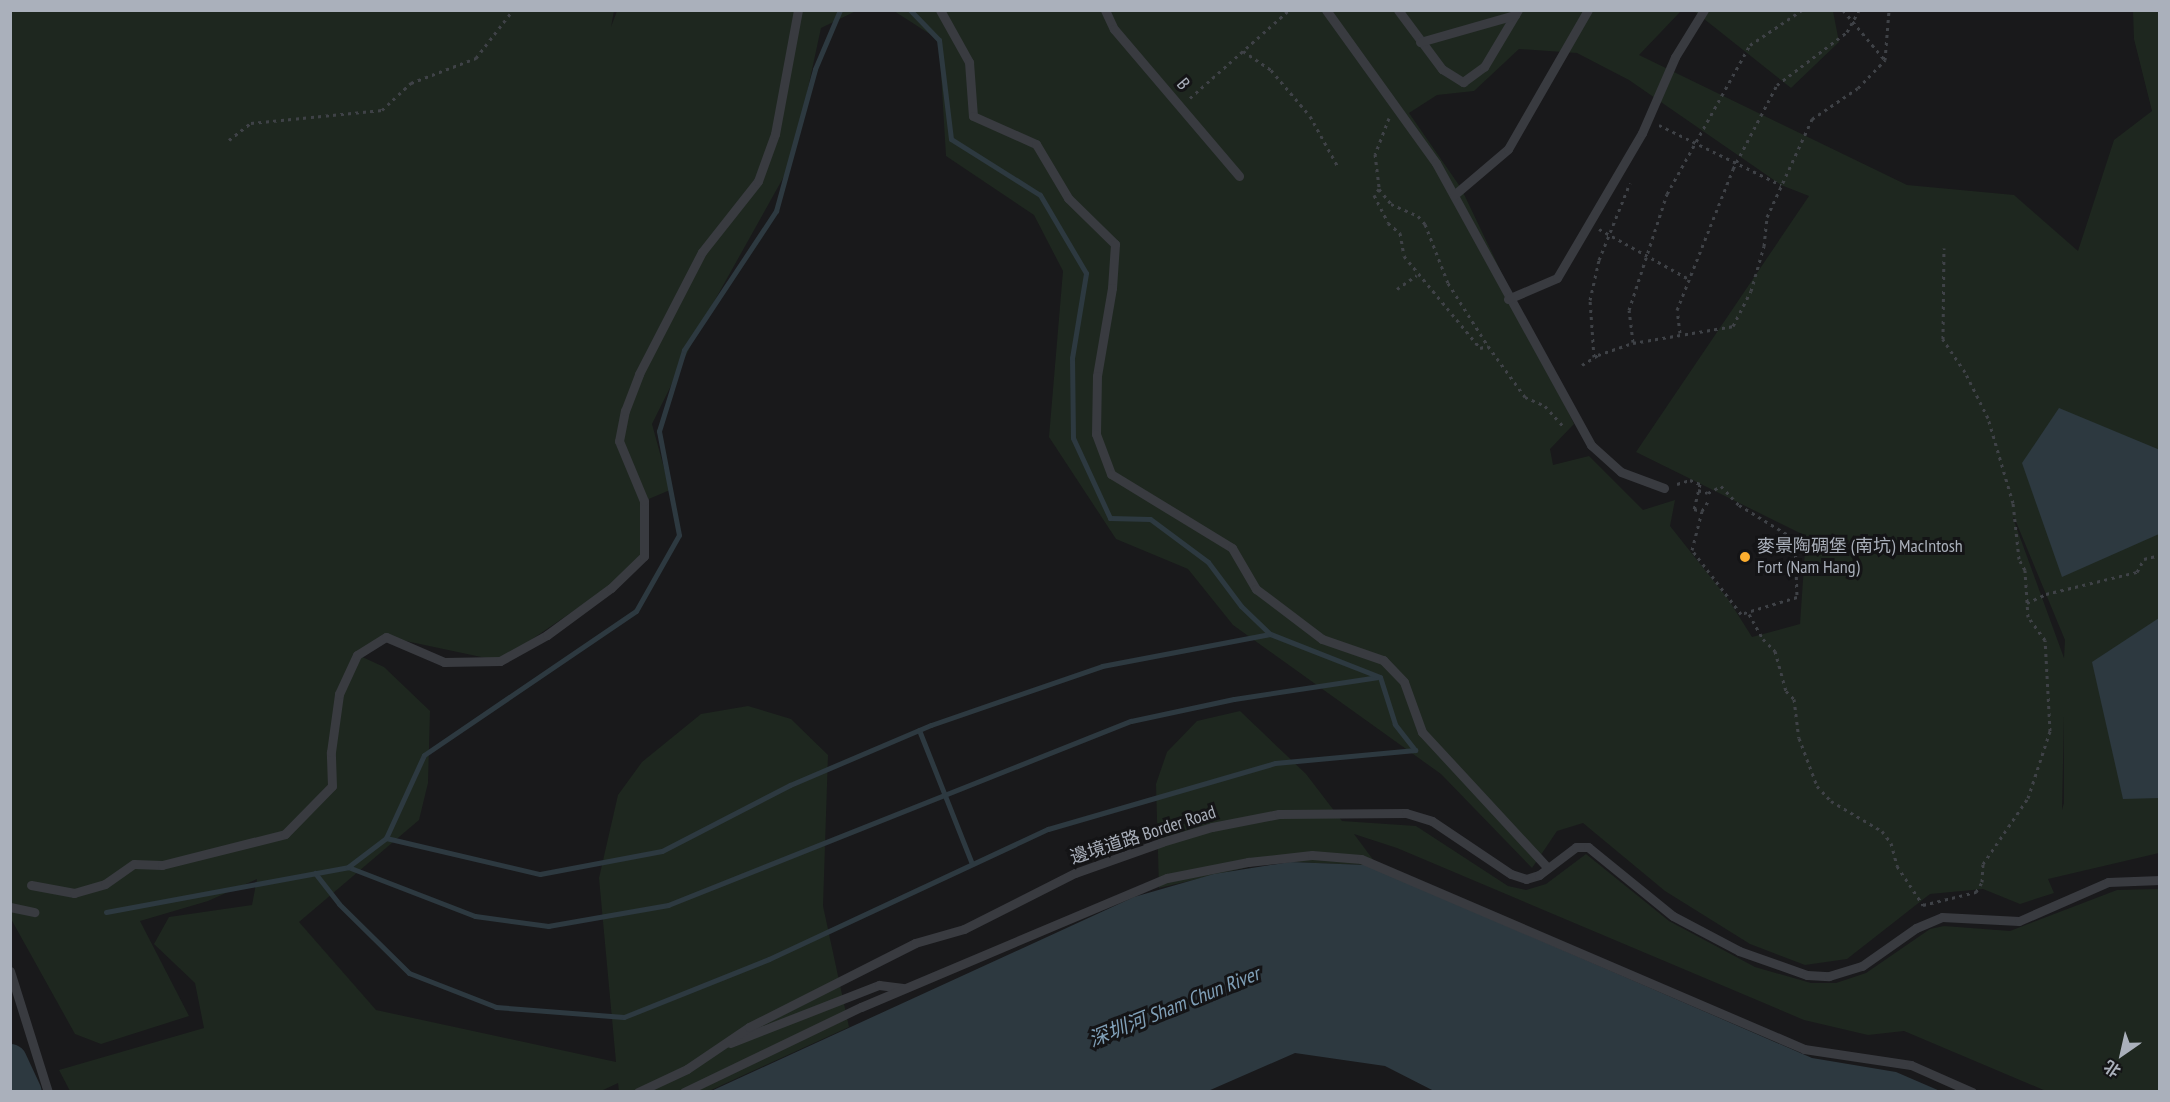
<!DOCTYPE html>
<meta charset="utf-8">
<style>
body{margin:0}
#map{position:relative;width:2170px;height:1102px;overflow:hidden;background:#19191b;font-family:"PT Sans Narrow","Noto Sans SC",sans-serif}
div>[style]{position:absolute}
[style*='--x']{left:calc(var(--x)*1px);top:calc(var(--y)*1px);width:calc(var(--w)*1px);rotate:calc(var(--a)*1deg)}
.green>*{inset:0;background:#1e271f}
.water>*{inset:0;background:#2d3940}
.stream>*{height:5px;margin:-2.5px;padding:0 2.5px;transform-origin:2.5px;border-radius:2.5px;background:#2d3940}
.river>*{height:33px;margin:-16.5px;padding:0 16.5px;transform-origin:16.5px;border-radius:16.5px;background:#2d3940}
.path>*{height:3px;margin-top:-1.5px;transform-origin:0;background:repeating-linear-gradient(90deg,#3f4247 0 3px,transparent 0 7.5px)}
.lane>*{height:9px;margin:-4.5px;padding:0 4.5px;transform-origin:4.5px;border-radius:4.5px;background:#393b40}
.dots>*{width:16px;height:16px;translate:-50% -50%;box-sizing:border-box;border:3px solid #141416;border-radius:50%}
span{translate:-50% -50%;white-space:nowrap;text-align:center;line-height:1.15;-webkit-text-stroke:6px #141416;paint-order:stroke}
.street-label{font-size:18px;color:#aab0bb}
.poi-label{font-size:18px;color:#aab0bb}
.left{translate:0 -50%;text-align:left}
.water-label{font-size:20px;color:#80a0b8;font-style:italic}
.frame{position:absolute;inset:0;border:12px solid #aab0bb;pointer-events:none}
.north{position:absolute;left:2092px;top:1024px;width:60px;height:60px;-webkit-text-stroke:4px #141416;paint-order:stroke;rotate:214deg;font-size:16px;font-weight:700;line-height:24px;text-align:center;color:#aab0bb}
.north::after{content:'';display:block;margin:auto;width:21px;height:27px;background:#aab0bb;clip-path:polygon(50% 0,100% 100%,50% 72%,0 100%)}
</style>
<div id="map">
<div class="green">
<i style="clip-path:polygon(10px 11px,614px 11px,611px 27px,617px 11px,856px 11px,821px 28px,792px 162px,701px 325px,652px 424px,670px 490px,644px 501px,644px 556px,619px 580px,500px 661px,387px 637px,358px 655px,384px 667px,430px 711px,428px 783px,419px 820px,299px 922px,376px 1010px,616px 1062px,599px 878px,618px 795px,642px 762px,701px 714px,748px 706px,791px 719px,828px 755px,823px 906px,849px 1027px,709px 1091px,619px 1091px,618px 1083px,599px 1092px,70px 1091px,59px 1070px,204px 1028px,195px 983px,154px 944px,169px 917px,252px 905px,257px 879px,208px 901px,140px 921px,189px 1016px,101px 1044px,75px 1034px,11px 919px)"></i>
<i style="clip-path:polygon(evenodd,894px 11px,1681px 11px,1639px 55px,1907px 185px,2014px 195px,2078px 251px,2114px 140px,2152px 111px,2134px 39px,2133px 11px,2159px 11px,2159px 853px,2048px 879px,2054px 893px,2020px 904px,1983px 889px,1930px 894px,1847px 959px,1805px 965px,1750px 944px,1665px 891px,1583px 823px,1557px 831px,1532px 868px,1441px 774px,1233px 625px,1188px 569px,1116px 539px,1049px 437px,1063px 271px,1034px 215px,946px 156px,939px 40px,894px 11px,1519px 49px,1577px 53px,1629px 80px,1781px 185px,1809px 196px,1636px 452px,1806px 536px,1800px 624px,1752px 637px,1728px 599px,1670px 526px,1675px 500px,1643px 510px,1589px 456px,1553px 465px,1550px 449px,1574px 424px,1461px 188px,1409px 113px,1437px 95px,1474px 91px,1519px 49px,894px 11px,2014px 517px,2065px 640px,2064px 658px,2013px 518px,2014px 517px,894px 11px,2064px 715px,2064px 803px,2062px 810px,2064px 716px,2064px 715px)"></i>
<i style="clip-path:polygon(1694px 11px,1833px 11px,1839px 42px,1791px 88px)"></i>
<i style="clip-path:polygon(1240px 711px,1306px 774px,1342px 821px,1416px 826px,1508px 886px,1526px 890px,1546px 884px,1586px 854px,1669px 921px,1755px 967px,1811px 983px,1836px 983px,1866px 973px,1930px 929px,1944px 926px,2010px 931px,2117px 890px,2159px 889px,2159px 1091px,2046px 1091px,1904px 1031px,1868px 1035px,1804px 1020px,1397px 848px,1354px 834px,1383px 873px,1366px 865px,1290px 862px,1253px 866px,1159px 888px,1156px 784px,1167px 752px,1197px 721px)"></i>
</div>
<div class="water">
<i style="clip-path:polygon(2059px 408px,2160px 450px,2159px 534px,2062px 577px,2022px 463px)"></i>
<i style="clip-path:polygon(2159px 618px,2159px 798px,2123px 799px,2092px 662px)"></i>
<i style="clip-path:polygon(1290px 862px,1366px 865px,1812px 1058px,1896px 1072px,1940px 1091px,1434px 1091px,1385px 1066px,1295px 1053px,1208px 1091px,709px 1092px,1134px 897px,1214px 874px)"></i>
</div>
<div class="stream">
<i style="--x:919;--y:730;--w:144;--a:68.4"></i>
<i style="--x:386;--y:838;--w:158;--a:13.2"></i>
<i style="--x:540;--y:874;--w:124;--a:-10.7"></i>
<i style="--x:662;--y:851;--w:144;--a:-27.3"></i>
<i style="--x:790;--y:785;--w:153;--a:-23.1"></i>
<i style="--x:931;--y:725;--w:181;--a:-19"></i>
<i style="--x:1102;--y:666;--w:171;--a:-10.8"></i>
<i style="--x:348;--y:867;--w:136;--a:21.1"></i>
<i style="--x:475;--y:916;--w:74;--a:7.8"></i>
<i style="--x:548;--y:926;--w:122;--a:-9.9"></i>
<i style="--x:668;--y:905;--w:498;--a:-21.7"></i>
<i style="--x:1131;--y:721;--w:105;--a:-12.1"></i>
<i style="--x:1234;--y:699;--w:146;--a:-8.7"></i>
<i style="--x:315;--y:873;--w:39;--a:52"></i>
<i style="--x:339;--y:904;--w:98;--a:44.6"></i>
<i style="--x:409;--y:973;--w:93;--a:21.3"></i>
<i style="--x:496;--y:1007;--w:128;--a:4.5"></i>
<i style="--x:624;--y:1017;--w:156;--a:-21.8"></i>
<i style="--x:769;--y:959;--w:308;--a:-25"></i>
<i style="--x:1048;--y:829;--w:236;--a:-16.2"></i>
<i style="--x:1275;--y:763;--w:141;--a:-5.3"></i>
<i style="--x:1415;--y:750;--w:33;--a:-128"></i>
<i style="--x:1395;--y:724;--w:49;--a:-107.7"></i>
<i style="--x:1380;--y:677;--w:118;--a:-158.6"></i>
<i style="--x:1270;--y:634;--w:40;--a:-136"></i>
<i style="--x:1241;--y:606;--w:55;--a:-126.9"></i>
<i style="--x:1208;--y:562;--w:72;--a:-143.4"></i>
<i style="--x:1150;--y:519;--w:40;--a:-178.6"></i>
<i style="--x:1110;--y:518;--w:88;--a:-114.8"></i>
<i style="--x:1073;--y:438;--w:80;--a:-90.7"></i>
<i style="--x:1072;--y:358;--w:86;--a:-80.6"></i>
<i style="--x:1086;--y:273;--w:91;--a:-120.5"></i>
<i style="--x:1040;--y:195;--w:105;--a:-147.8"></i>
<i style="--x:951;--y:139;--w:100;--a:-96.9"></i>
<i style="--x:939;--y:40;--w:42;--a:-134"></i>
<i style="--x:106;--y:912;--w:246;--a:-10.5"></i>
<i style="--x:348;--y:867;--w:48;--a:-37.3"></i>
<i style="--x:386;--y:838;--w:91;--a:-65.4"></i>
<i style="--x:424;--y:755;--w:256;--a:-34.2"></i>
<i style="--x:636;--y:611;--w:87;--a:-60.5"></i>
<i style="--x:679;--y:535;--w:106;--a:-100.9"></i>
<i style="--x:659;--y:431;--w:85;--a:-72.8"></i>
<i style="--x:684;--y:350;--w:167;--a:-56.5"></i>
<i style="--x:776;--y:211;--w:147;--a:-74.6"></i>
<i style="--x:815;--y:69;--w:64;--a:-67"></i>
</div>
<div class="river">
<i style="--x:10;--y:1060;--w:35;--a:65"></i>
</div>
<div class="path">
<i style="--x:1843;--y:10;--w:64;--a:50.1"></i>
<i style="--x:1243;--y:51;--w:34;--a:34"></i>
<i style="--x:1271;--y:70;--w:60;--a:49.7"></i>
<i style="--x:1310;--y:116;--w:58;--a:61.2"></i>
<i style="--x:1190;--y:98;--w:132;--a:-41.6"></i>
<i style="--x:1389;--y:118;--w:39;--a:111"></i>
<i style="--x:1375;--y:154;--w:35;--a:83"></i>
<i style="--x:1379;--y:189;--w:8;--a:130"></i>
<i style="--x:1374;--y:195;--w:31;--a:63"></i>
<i style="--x:1388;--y:223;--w:16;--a:40"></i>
<i style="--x:1400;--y:233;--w:23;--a:80"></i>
<i style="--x:1404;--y:256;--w:119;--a:50.4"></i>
<i style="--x:1480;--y:348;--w:8;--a:-14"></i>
<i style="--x:1488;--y:346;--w:63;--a:54"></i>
<i style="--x:1525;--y:397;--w:22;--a:24"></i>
<i style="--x:1545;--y:406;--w:28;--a:48"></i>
<i style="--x:1659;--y:125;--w:136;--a:26.2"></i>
<i style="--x:229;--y:140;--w:28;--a:-38"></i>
<i style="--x:251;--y:123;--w:132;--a:-5.7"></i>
<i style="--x:382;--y:110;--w:40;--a:-43"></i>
<i style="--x:411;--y:83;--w:70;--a:-21"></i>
<i style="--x:476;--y:58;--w:61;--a:-52.4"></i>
<i style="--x:1379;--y:189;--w:19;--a:51"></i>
<i style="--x:1391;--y:204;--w:30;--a:24"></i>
<i style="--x:1418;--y:216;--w:11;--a:49"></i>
<i style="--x:1425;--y:224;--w:63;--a:68.7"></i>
<i style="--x:1448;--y:283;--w:75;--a:57.6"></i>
<i style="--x:1599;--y:229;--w:103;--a:29.1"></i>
<i style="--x:1397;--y:289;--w:24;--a:-35"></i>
<i style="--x:1680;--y:333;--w:23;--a:-97"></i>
<i style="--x:1677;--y:310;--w:152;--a:-68.3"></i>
<i style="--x:1733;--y:169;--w:95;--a:-62.4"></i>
<i style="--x:1777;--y:85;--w:88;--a:-37.1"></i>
<i style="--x:1847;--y:32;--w:25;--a:-61"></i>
<i style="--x:1633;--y:342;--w:32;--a:-97"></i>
<i style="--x:1629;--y:310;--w:122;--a:-71.9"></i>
<i style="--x:1667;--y:194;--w:171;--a:-60.9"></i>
<i style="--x:1750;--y:45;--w:63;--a:-33.9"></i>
<i style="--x:1594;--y:357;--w:57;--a:-94"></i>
<i style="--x:1590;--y:300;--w:41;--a:-77.3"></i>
<i style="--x:1599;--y:260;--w:83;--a:-68.1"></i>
<i style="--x:1582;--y:365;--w:19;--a:-32"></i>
<i style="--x:1598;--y:355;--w:37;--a:-19"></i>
<i style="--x:1633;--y:343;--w:101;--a:-9.6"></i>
<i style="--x:1733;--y:326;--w:39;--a:-63"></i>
<i style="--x:1751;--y:291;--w:47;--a:-73.9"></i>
<i style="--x:1764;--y:246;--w:29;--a:-84"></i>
<i style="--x:1767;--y:217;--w:108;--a:-65.3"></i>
<i style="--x:1812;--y:119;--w:55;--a:-34"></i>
<i style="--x:1858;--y:88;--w:39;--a:-46"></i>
<i style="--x:1885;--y:60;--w:50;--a:-85.4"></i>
<i style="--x:1677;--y:484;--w:14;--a:-17"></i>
<i style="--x:1690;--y:480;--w:11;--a:22"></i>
<i style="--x:1700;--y:484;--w:26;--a:103"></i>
<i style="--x:1694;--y:509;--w:8;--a:14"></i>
<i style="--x:1702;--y:511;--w:13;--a:-58"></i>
<i style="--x:1698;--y:490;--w:10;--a:17"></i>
<i style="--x:1708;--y:493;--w:15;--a:-28"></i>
<i style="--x:1721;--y:486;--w:26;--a:47"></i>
<i style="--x:1739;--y:505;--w:66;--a:31.3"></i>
<i style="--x:1795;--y:539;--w:58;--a:88"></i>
<i style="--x:1797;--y:597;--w:59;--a:163.1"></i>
<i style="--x:1741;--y:614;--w:81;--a:-127.4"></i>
<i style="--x:1692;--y:550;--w:40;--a:-75.6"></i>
<i style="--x:2027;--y:603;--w:21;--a:-25"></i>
<i style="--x:2046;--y:594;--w:94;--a:-13.6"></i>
<i style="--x:2137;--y:572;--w:15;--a:-62"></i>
<i style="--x:2144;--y:559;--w:16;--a:-14"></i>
<i style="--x:1749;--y:614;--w:29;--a:61"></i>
<i style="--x:1763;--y:639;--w:17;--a:45"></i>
<i style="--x:1775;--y:651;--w:41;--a:74.6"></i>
<i style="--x:1786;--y:691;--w:11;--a:45"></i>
<i style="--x:1794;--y:699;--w:39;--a:83"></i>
<i style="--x:1799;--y:738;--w:51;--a:69.4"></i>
<i style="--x:1817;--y:786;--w:21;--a:47"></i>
<i style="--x:1831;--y:801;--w:59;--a:30.5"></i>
<i style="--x:1882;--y:831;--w:15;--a:53"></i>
<i style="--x:1891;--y:843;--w:24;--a:75"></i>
<i style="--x:1897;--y:866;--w:47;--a:56.3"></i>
<i style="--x:1923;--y:905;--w:55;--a:-13.8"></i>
<i style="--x:1976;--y:892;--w:12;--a:-59"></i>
<i style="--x:1982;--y:882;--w:18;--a:-87"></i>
<i style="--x:1983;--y:864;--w:80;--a:-55.7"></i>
<i style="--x:2028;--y:798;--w:71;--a:-71.8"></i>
<i style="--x:2050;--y:731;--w:91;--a:-93.1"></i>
<i style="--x:2045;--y:640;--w:29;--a:-126"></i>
<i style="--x:2028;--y:617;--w:47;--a:-93.7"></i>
<i style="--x:2025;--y:570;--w:13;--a:-119"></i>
<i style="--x:2019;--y:559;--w:56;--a:-96.1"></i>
<i style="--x:2013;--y:503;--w:89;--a:-106.4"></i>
<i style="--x:1988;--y:418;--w:51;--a:-116.6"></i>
<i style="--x:1965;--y:372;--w:40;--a:-124"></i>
<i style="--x:1943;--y:339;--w:91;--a:-89.4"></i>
</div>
<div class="lane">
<i style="--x:940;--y:10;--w:60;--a:60.9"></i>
<i style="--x:969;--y:62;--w:54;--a:85.8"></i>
<i style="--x:973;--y:116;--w:69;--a:24"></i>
<i style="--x:1036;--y:144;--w:63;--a:59.3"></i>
<i style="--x:1068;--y:198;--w:66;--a:44.4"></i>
<i style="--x:1115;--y:244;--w:44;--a:93.9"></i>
<i style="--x:1112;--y:288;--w:89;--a:99.7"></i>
<i style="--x:1097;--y:376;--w:58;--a:91"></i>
<i style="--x:1096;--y:434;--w:43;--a:69.4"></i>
<i style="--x:1111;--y:474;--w:142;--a:31.4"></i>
<i style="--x:1232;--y:548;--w:48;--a:59.7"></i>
<i style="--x:1256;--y:589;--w:83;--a:37.1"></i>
<i style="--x:1322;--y:639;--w:65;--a:19"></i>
<i style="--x:1383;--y:660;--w:30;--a:46"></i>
<i style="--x:1404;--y:682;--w:53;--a:70.2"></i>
<i style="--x:1422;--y:732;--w:185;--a:47.2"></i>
<i style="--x:1105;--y:10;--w:21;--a:65"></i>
<i style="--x:1114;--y:29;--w:193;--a:49.6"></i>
<i style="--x:1326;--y:10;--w:188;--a:54.3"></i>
<i style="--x:1436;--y:163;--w:322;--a:61.2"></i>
<i style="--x:1591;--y:445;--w:40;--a:42"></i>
<i style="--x:1621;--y:472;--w:46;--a:20.4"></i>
<i style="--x:1398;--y:10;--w:74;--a:53.3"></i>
<i style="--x:1442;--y:69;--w:25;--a:32"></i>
<i style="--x:1463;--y:82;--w:26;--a:-36"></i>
<i style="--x:1484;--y:67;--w:66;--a:-59.2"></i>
<i style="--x:1420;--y:42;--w:99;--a:-15.9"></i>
<i style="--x:1454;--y:195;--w:71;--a:-40.4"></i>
<i style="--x:1508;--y:149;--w:160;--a:-60.1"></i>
<i style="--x:1508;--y:299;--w:53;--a:-23.2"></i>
<i style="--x:1557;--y:278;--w:168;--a:-59.6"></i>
<i style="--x:1642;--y:133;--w:83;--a:-66.5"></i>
<i style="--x:1675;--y:57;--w:55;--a:-58.3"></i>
<i style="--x:31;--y:885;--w:44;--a:10.5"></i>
<i style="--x:74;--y:893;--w:32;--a:-16"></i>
<i style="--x:105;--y:884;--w:35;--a:-35"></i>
<i style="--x:134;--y:864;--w:28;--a:2"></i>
<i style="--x:162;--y:865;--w:127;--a:-14.1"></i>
<i style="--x:285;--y:834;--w:67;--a:-45.6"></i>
<i style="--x:332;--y:786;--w:34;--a:-92"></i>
<i style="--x:331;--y:752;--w:59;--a:-82.1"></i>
<i style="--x:339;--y:694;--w:43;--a:-65.2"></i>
<i style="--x:357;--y:655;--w:34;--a:-32"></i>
<i style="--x:386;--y:637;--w:63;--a:23.3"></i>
<i style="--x:444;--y:662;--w:56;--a:-1"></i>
<i style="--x:500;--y:661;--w:54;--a:-29"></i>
<i style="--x:547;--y:635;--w:79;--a:-36.3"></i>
<i style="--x:611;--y:588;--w:46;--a:-44.1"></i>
<i style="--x:644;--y:556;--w:55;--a:-90"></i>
<i style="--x:644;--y:501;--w:65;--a:-112.6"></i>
<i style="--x:619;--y:441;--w:31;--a:-79"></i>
<i style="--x:625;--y:411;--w:40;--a:-69"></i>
<i style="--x:639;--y:374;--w:137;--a:-62.7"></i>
<i style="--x:702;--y:252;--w:90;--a:-51.7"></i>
<i style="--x:758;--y:181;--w:50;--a:-70.1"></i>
<i style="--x:775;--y:134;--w:126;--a:-79.5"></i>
<i style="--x:10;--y:907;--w:25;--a:12"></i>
<i style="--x:10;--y:971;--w:127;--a:72.6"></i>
<i style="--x:730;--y:1043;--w:160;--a:-21.3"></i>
<i style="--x:879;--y:985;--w:24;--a:7"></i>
<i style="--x:638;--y:1092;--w:54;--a:-25.1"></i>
<i style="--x:687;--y:1069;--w:75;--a:-34.1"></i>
<i style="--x:749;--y:1027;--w:186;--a:-26.8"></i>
<i style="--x:915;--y:943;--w:51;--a:-15.9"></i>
<i style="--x:964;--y:929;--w:124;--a:-26.8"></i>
<i style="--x:1075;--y:873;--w:92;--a:-19.6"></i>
<i style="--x:1162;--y:842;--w:52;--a:-16.7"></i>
<i style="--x:1212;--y:827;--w:68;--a:-11"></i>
<i style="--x:1279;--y:814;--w:127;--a:-0.5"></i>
<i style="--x:1406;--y:813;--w:27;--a:17"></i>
<i style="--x:1432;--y:821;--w:95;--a:33.9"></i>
<i style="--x:1511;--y:874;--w:16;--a:18"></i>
<i style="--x:1526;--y:879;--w:14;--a:-17"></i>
<i style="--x:1539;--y:875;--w:46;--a:-37.1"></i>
<i style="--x:1576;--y:847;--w:12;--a:0"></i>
<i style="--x:1588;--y:847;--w:109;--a:39.1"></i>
<i style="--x:1673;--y:916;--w:75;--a:27.9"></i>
<i style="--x:1739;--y:951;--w:72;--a:19.4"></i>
<i style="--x:1807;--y:975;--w:22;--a:3"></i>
<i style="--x:1829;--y:976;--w:34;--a:-17"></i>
<i style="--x:1862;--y:966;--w:66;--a:-35.1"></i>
<i style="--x:1916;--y:928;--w:28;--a:-23"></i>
<i style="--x:1942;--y:917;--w:77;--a:3"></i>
<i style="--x:2019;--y:921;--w:97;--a:-23.7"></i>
<i style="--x:2108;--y:882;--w:52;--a:-2.2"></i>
<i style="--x:684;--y:1092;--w:196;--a:-25.7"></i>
<i style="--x:861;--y:1007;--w:332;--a:-22.9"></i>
<i style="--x:1167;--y:878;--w:83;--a:-11.2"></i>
<i style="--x:1248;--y:862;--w:64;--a:-6.2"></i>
<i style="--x:1312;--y:855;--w:49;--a:4.7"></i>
<i style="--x:1361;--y:859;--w:482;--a:23.2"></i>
<i style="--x:1804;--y:1049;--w:108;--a:8.5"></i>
<i style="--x:1911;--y:1065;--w:67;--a:23.9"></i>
</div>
<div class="dots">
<i style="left:1745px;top:557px;background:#fdae2f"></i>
</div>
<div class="street-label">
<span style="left:1183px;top:84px;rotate:50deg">B</span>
<span style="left:1143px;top:835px;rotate:-18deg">邊境道路 Border Road</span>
</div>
<div class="poi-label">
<span class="left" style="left:1757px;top:557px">麥景陶碉堡 (南坑) MacIntosh<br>Fort (Nam Hang)</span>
</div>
<div class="water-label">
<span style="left:1174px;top:1007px;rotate:-22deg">深圳河 Sham Chun River</span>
</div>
<div class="frame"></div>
<div class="north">北</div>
</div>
